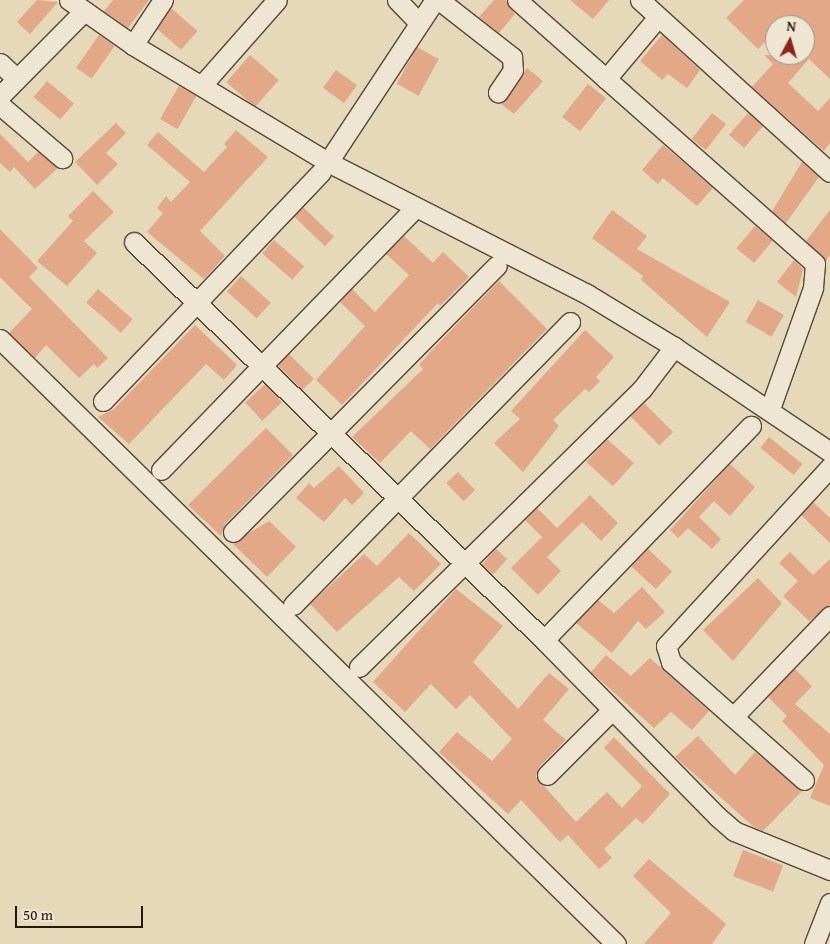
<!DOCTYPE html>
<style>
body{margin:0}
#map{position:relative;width:830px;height:944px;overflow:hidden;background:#e5d9b9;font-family:"Gentium Book Plus",serif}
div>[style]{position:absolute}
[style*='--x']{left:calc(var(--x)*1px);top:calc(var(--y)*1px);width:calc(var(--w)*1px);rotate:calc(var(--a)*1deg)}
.building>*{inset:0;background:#e2a887;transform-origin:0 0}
.roads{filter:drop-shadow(1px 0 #564839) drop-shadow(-1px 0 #564839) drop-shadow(0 1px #564839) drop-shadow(0 -1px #564839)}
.minor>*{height:19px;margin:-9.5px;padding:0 9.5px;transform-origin:9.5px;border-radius:9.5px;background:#eee6d2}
span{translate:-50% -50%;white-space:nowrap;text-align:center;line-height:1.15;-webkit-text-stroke:4px #eee6d2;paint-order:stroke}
.north{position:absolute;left:765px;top:15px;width:50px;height:50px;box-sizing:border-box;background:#eee6d2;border:1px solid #9e9384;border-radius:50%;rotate:6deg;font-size:14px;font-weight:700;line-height:20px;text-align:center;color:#26170e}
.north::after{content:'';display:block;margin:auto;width:18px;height:22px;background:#8f2418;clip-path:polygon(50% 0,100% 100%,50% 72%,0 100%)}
.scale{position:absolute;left:15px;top:906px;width:128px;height:22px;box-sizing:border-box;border:2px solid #26170e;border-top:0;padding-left:6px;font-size:15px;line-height:18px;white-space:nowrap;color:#26170e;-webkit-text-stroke:4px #eee6d2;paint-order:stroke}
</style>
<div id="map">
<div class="building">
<i style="clip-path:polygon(37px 0,58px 2px,30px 34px,17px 22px)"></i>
<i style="clip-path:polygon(113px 0,149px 0,128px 28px,104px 11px)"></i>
<i style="clip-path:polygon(494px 0,506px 0,515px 14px,499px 33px,479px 17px)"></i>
<i style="clip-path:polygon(570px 0,609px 0,593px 19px)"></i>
<i style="clip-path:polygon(744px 0,830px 0,830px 79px,809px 59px,788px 83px,818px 111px,830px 98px,830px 143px,824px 151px,752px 87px,773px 64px,764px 55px,805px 55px,805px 25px,787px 20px,775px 25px,775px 32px,758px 49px,726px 18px)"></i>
<i style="left:171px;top:8px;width:35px;height:25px;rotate:41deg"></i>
<i style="left:99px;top:35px;width:19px;height:40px;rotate:35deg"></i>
<i style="clip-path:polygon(662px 35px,700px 70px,687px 88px,668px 74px,662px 80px,640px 61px)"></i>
<i style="left:417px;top:47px;width:25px;height:42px;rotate:29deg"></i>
<i style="left:250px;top:55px;width:38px;height:36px;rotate:41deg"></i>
<i style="clip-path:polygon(527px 68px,543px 81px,514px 114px,500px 103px)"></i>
<i style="left:336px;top:70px;width:26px;height:22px;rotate:36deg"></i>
<i style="left:47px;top:81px;width:35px;height:21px;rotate:40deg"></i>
<i style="left:588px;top:84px;width:23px;height:42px;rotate:38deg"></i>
<i style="left:179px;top:86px;width:20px;height:38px;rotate:30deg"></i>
<i style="left:712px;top:113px;width:18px;height:33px;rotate:38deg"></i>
<i style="left:748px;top:113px;width:20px;height:29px;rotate:41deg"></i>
<i style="clip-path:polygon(116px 123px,126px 133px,106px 153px,118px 164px,97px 185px,75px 162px)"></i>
<i style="clip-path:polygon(236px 130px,268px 157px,200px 231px,225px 256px,204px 279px,147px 232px,163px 213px,157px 208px,166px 196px,171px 202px,190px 182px,147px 145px,158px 132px,204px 172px,227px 147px,224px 144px)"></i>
<i style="clip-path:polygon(0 134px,28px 162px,38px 152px,58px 168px,35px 189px,14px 167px,10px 172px,0 163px)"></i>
<i style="clip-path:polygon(663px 145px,713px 188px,697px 206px,663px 178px,658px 184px,642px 170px)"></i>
<i style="clip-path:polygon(802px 162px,819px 177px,786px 223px,772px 211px)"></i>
<i style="clip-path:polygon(93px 191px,114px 212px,84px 241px,97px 253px,67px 286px,37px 261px,73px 221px,68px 216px)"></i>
<i style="left:303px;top:207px;width:43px;height:13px;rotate:44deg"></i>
<i style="clip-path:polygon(612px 210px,647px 236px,637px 249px,730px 302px,707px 337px,641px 280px,643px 276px,592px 238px)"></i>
<i style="clip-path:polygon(830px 210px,830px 255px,826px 261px,806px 241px)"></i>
<i style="left:755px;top:226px;width:23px;height:29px;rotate:40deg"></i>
<i style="clip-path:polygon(0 229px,38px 268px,29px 277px,108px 358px,97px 368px,94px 364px,79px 378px,46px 345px,35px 358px,9px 333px,32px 309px,0 277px)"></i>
<i style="clip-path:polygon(404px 236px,433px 263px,443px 252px,469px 277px,440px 306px,438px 303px,342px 405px,316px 380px,365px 326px,340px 302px,352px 289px,375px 312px,409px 275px,386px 254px)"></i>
<i style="left:274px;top:240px;width:40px;height:18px;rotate:41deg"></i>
<i style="clip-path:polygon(794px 260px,803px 269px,796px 297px,777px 282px)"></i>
<i style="left:241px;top:276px;width:40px;height:21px;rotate:42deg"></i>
<i style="clip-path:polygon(499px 281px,547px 329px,430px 449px,411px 431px,380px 463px,352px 437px,423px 369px,419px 365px,432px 350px)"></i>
<i style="left:98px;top:289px;width:46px;height:18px;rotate:41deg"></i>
<i style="left:758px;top:300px;width:30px;height:25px;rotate:30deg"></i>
<i style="clip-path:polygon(195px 325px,237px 365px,224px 380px,206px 364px,129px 444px,98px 417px,114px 409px)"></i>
<i style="clip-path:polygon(585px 330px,614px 357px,596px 377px,600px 381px,589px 392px,585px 389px,553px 420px,559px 426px,523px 472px,494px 443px,520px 419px,511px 411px)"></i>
<i style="left:289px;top:354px;width:35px;height:16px;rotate:45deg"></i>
<i style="left:265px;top:384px;width:25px;height:27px;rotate:47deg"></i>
<i style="left:644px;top:403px;width:41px;height:19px;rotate:45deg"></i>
<i style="clip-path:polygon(266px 428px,293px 455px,225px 524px,221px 536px,188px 505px)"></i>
<i style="left:769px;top:437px;width:43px;height:14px;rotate:39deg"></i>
<i style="left:607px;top:439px;width:36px;height:31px;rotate:42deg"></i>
<i style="clip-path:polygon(730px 464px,755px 487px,730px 516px,714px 501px,699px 517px,721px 539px,712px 549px,688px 528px,678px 538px,670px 530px)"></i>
<i style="clip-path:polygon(339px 466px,364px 493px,352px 505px,345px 498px,324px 522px,296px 498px,309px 483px,314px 488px)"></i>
<i style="left:458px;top:472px;width:25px;height:16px;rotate:47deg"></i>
<i style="clip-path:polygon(590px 495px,618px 523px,601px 541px,582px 522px,547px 557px,561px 571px,538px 595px,511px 568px,542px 537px,525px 520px,537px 508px,557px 528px)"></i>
<i style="clip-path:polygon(813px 502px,830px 518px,830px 543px,801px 515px)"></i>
<i style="clip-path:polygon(269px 521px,296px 547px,267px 577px,232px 543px)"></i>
<i style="clip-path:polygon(409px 533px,441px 564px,414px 591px,399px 577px,337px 632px,310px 604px,364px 554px,377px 566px)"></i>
<i style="left:496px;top:549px;width:15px;height:21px;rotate:42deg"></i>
<i style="left:648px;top:549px;width:33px;height:24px;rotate:43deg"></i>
<i style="clip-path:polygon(790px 552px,813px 575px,830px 559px,830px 605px,809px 621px,783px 596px,798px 581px,779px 563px)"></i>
<i style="clip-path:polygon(758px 578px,782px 603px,733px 661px,703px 630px)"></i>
<i style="clip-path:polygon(642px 587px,665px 612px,646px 629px,638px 621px,612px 653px,576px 623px,598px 600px,614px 613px)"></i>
<i style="clip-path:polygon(456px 589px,503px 626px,473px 662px,518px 709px,549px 673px,569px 689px,543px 720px,566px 740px,539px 767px,536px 777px,576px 822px,607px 792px,622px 808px,642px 786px,604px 748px,614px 737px,670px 794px,643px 824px,636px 818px,604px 849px,612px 858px,599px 869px,568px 835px,560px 842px,521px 800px,508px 814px,439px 752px,457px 732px,492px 761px,512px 739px,470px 695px,456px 709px,431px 684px,405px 712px,373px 682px)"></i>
<i style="clip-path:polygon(606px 655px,631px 676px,650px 658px,709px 711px,692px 730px,671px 712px,654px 728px,591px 672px)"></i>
<i style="clip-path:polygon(795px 669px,812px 686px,795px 704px,830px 734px,830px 806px,810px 798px,824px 765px,782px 721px,787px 716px,768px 697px)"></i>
<i style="clip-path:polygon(698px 736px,735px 775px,755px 752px,802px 791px,763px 831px,754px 827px,675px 757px)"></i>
<i style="left:743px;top:850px;width:43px;height:28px;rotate:21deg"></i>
<i style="clip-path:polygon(649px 859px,726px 924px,712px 944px,644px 944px,671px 913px,633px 876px)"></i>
</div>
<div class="roads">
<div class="minor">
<i style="--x:69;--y:0;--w:78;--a:35.1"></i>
<i style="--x:133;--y:45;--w:227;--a:31"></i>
<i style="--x:328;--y:162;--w:291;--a:27"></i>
<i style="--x:587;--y:294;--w:102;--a:31.3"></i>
<i style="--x:674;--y:347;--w:188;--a:33.9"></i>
<i style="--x:397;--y:0;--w:32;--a:46"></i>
<i style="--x:439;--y:0;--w:93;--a:38"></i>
<i style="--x:512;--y:57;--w:13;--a:86"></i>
<i style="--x:513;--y:70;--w:27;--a:124"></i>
<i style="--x:517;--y:0;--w:398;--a:41.5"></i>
<i style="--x:815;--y:264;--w:24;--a:95"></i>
<i style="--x:813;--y:288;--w:128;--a:109.6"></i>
<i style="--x:640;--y:0;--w:256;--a:42.2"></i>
<i style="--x:133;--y:45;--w:54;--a:-56.3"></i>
<i style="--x:0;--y:63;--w:23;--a:43"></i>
<i style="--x:606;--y:79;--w:81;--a:-50"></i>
<i style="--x:202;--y:85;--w:113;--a:-48.6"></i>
<i style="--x:0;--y:96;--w:120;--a:-45.3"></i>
<i style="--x:0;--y:105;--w:82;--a:40.5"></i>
<i style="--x:328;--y:162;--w:194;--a:-56.6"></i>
<i style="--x:134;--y:242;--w:571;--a:44.15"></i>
<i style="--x:544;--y:640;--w:248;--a:45.5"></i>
<i style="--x:718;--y:817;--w:21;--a:41"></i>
<i style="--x:734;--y:831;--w:104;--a:22.1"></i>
<i style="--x:0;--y:339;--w:863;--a:44.48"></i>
<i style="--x:103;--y:401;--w:316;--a:-46.4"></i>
<i style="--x:161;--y:470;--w:365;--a:-45.9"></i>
<i style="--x:233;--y:532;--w:375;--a:-45.3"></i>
<i style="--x:293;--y:605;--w:396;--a:-45.6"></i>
<i style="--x:544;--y:640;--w:298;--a:-46"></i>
<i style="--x:359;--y:667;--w:397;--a:-44.5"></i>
<i style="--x:642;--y:389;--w:53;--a:-52.7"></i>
<i style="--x:733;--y:717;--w:140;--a:-46.2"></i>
<i style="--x:547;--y:775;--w:91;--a:-45"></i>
<i style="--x:804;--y:780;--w:178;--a:-138.4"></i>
<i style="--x:671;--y:662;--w:17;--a:-107"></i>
<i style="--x:666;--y:646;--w:243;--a:-47.5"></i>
<i style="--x:814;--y:944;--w:44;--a:-68.7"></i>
</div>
</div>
<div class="north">N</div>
<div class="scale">50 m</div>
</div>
